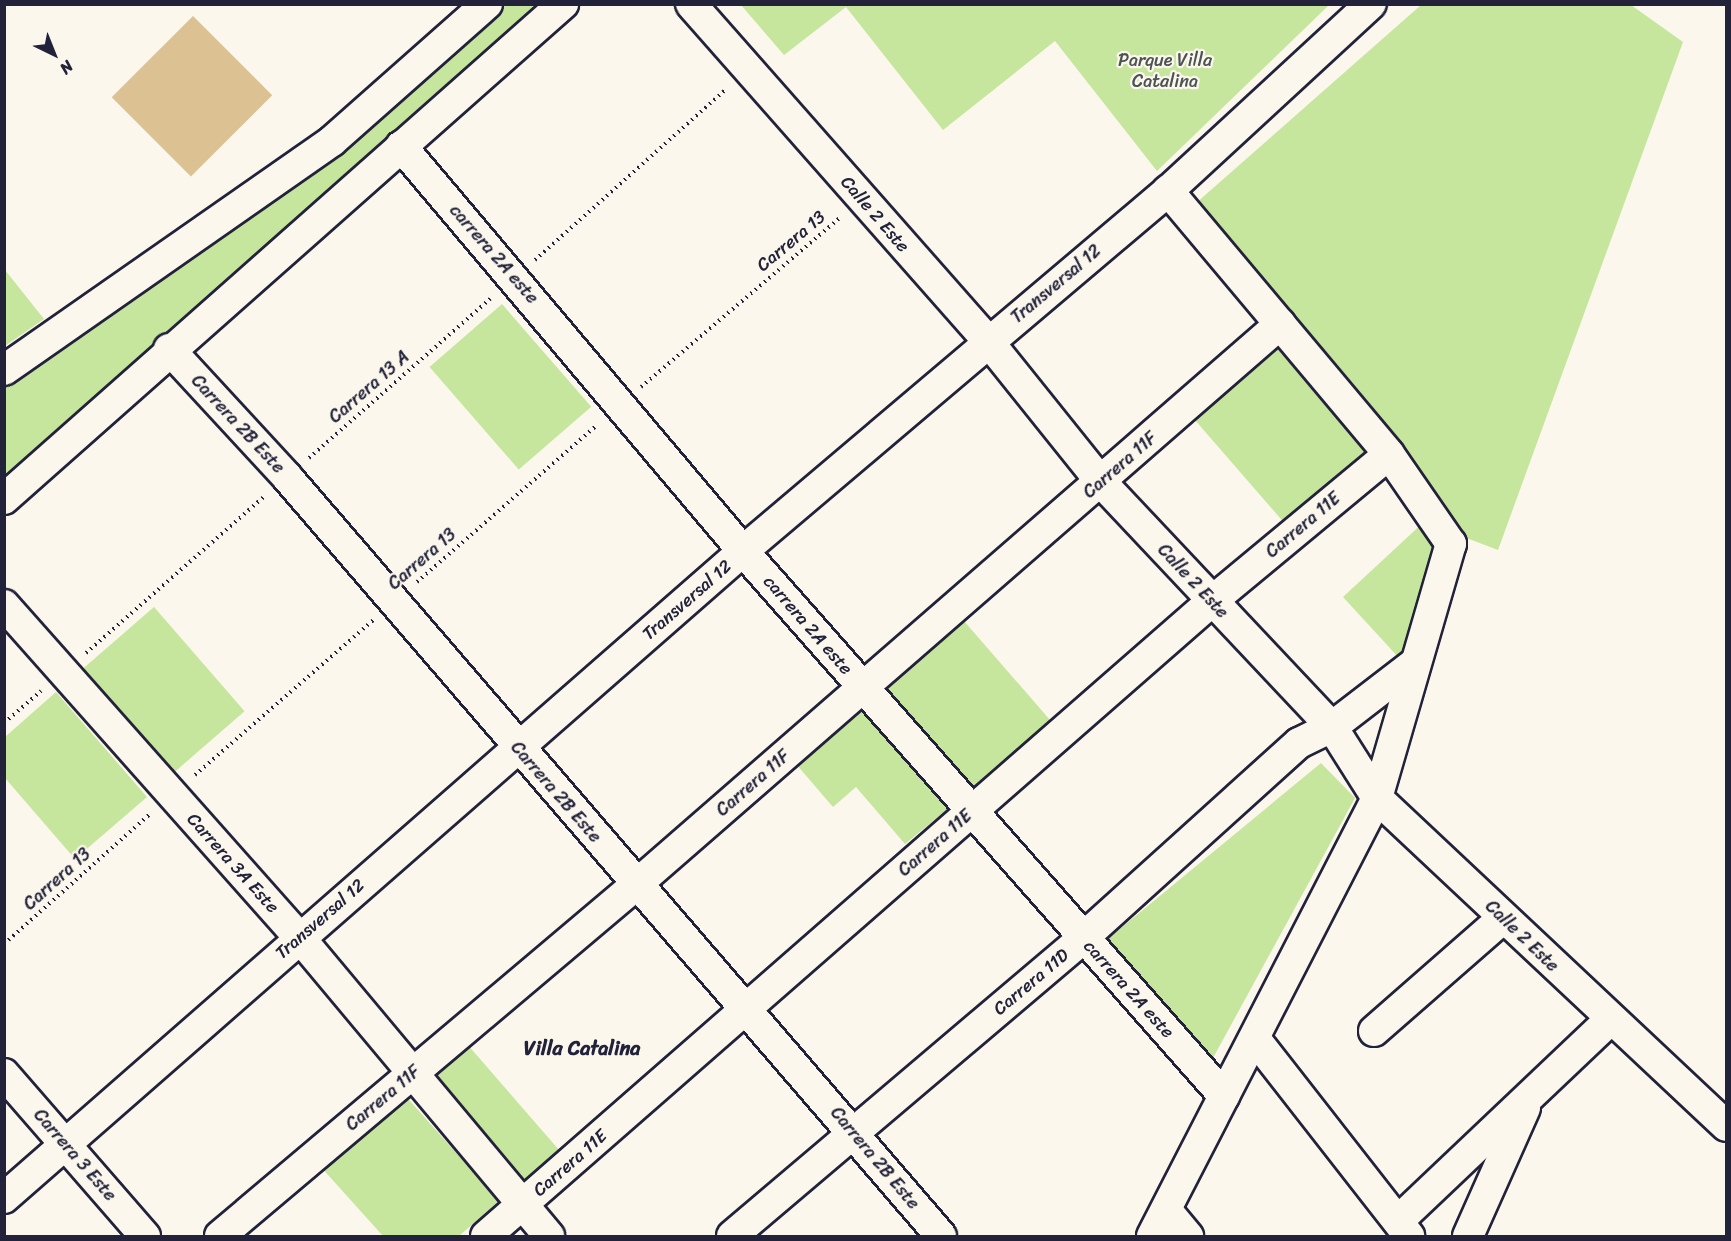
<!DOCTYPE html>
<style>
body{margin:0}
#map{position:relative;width:1731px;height:1241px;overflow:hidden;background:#fbf7ec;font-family:Sriracha,sans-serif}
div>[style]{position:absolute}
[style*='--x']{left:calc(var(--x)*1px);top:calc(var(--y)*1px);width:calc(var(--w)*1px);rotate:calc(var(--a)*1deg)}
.green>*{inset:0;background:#c6e59d;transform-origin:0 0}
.building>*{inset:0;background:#dcc292;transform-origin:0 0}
.path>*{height:4px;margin-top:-2px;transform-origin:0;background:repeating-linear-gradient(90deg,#22223b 0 1.5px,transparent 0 6px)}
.roads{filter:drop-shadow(2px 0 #22223b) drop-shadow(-2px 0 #22223b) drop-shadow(0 2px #22223b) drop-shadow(0 -2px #22223b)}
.minor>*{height:30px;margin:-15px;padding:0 15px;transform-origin:15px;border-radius:15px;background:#fbf7ec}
span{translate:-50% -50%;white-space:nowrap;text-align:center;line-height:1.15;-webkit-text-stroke:4.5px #fbf7ec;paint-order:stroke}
.park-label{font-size:18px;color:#4b5354}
.street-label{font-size:18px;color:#22223b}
.neighbourhood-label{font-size:20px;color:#22223b;font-weight:700}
.frame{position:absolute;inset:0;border:6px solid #22223b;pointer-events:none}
.north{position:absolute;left:24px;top:24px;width:60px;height:60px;-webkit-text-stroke:4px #fbf7ec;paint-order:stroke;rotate:137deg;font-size:16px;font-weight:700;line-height:24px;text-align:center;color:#22223b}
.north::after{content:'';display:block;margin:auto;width:21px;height:27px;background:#22223b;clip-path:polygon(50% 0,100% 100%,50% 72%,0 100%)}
</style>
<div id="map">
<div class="green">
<i style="clip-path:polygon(494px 5px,549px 5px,5px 493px,4px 376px)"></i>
<i style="clip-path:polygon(741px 5px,1329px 5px,1157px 171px,1055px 41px,943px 130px,846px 7px,784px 55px)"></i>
<i style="clip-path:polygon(1421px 5px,1631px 5px,1683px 42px,1498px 550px,1456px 534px,1195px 204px)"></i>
<i style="clip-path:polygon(5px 270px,44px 319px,5px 346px,4px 346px)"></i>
<i style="left:502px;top:304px;width:136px;height:96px;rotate:49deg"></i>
<i style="left:1275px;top:346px;width:145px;height:109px;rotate:49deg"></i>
<i style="clip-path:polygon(1426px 520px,1440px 538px,1400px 659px,1343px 597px)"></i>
<i style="left:154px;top:607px;width:138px;height:95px;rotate:49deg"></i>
<i style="left:957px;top:613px;width:147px;height:106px;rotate:49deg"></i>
<i style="clip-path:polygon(56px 692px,147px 797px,75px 859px,5px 778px,5px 737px)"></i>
<i style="clip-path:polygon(857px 700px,949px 808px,905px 844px,856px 787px,833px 807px,790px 757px)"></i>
<i style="clip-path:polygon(1321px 763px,1355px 798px,1213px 1058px,1104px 942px)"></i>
<i style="left:467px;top:1044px;width:142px;height:49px;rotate:49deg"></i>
<i style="clip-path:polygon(402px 1092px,499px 1201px,459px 1236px,383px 1236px,320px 1166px)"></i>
</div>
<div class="building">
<i style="left:193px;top:16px;width:112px;height:115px;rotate:45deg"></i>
</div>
<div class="path">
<i style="--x:535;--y:260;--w:256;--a:-41.8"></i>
<i style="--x:641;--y:387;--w:262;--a:-40.4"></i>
<i style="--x:309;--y:458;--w:242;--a:-41.3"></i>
<i style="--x:417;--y:582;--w:239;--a:-41.1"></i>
<i style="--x:86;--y:653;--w:238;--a:-41.3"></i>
<i style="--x:4;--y:723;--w:49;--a:-40.9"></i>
<i style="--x:195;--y:775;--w:236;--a:-41"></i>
<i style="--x:4;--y:944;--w:197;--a:-41.7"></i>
</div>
<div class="roads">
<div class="minor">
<i style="--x:691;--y:4;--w:449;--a:48.6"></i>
<i style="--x:988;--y:341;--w:181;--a:51.3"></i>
<i style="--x:1101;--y:482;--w:337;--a:46.7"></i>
<i style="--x:1332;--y:727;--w:84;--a:57.6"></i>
<i style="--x:1377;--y:798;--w:479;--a:43.2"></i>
<i style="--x:401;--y:146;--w:530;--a:49.82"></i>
<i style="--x:743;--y:551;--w:727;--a:48.57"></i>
<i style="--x:169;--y:349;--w:174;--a:47.3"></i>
<i style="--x:287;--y:477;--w:1002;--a:49.25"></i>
<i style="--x:4;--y:370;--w:400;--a:-34.9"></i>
<i style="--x:332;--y:141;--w:207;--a:-41.5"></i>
<i style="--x:4;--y:499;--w:747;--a:-41.53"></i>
<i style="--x:4;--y:605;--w:444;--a:48.4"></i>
<i style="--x:299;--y:937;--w:390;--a:50.1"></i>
<i style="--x:1374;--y:1031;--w:171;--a:-41.2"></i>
<i style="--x:1256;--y:1040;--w:249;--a:52"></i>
<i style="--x:4;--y:1074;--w:215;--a:49"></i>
<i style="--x:4;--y:1198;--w:982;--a:-41.2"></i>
<i style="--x:743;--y:551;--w:557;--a:-40.27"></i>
<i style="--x:1168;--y:191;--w:276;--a:-42.7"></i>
<i style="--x:1167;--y:1211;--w:33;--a:50"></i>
<i style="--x:1398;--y:1221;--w:292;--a:-43.5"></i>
<i style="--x:220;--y:1236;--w:546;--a:-40.17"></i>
<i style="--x:637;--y:884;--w:853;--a:-41.05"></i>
<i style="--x:486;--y:1236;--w:963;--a:-41.17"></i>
<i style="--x:1211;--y:602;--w:231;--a:-39.7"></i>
<i style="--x:732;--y:1236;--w:460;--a:-40.3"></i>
<i style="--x:1083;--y:938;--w:291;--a:-42.1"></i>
<i style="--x:1299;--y:743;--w:37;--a:-26"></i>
<i style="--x:1332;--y:727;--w:105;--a:-37.6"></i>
<i style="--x:1152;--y:1236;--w:492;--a:-62.8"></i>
<i style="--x:1377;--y:798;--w:265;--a:-73.8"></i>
<i style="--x:1451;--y:544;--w:109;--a:-124.6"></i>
<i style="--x:1389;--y:454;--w:344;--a:-130"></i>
<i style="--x:1468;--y:1236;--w:140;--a:-66"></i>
</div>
</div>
<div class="park-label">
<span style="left:1165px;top:71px">Parque Villa<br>Catalina</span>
</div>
<div class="street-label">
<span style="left:875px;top:214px;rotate:49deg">Calle 2 Este</span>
<span style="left:791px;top:241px;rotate:-40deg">Carrera 13</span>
<span style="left:494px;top:254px;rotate:49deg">carrera 2A este</span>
<span style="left:1056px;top:284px;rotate:-40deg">Transversal 12</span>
<span style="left:369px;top:387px;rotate:-41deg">Carrera 13 A</span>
<span style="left:238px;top:424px;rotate:47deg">Carrera 2B Este</span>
<span style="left:1120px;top:465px;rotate:-41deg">Carrera 11F</span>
<span style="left:1303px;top:525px;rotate:-40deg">Carrera 11E</span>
<span style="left:422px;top:559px;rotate:-41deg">Carrera 13</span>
<span style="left:1193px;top:581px;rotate:47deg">Calle 2 Este</span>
<span style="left:687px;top:600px;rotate:-41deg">Transversal 12</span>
<span style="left:808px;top:625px;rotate:49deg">carrera 2A este</span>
<span style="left:753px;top:783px;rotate:-41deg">Carrera 11F</span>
<span style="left:556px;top:792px;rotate:49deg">Carrera 2B Este</span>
<span style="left:935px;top:843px;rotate:-41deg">Carrera 11E</span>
<span style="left:233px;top:863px;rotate:48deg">Carrera 3A Este</span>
<span style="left:57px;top:879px;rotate:-42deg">Carrera 13</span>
<span style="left:320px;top:919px;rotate:-41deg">Transversal 12</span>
<span style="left:1522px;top:936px;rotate:44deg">Calle 2 Este</span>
<span style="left:1031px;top:982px;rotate:-40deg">Carrera 11D</span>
<span style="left:1129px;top:989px;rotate:48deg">carrera 2A este</span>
<span style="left:383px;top:1098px;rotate:-40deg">Carrera 11F</span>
<span style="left:75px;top:1155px;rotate:49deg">Carrera 3 Este</span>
<span style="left:875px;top:1158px;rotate:50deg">Carrera 2B Este</span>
<span style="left:570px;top:1163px;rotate:-41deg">Carrera 11E</span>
</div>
<div class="neighbourhood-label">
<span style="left:582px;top:1048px">Villa Catalina</span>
</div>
<div class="frame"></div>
<div class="north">N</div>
</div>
